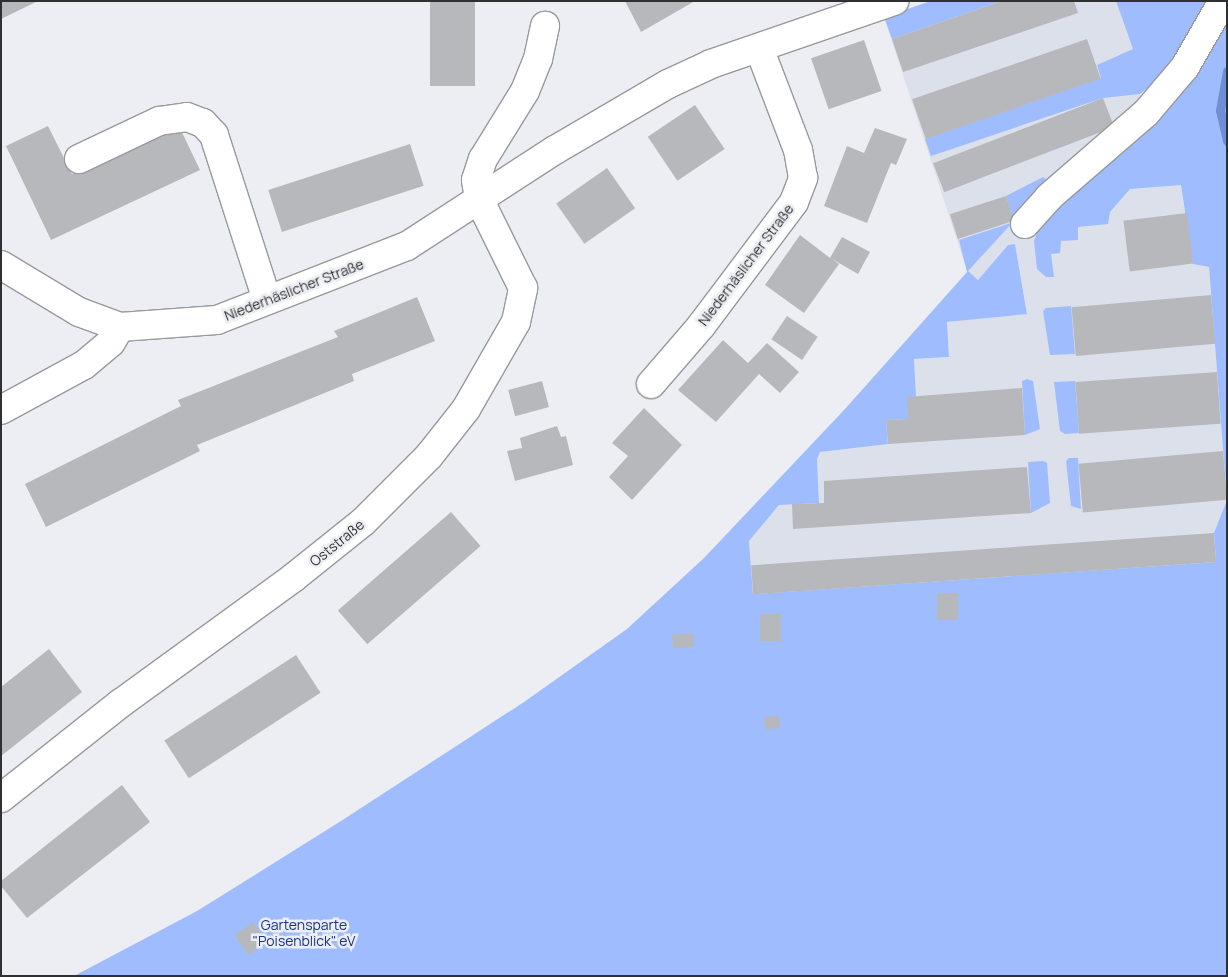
<!DOCTYPE html>
<meta charset="utf-8">
<style>
body{margin:0}
#map{position:relative;width:1228px;height:977px;overflow:hidden;background:#eceef3;font-family:Manrope,sans-serif}
div>[style]{position:absolute}
[style*='--x']{left:calc(var(--x)*1px);top:calc(var(--y)*1px);width:calc(var(--w)*1px);rotate:calc(var(--a)*1deg)}
.built>*{inset:0;background:#dbe0eb}
.green>*{inset:0;background:#9fbdfe}
.stream>*{height:9px;margin:-4.5px;padding:0 4.5px;transform-origin:4.5px;border-radius:4.5px;background:#6f8ed6}
.building>*{inset:0;background:#b6b8bc;transform-origin:0 0}
.roads{filter:drop-shadow(1px 0 #97999d) drop-shadow(-1px 0 #97999d) drop-shadow(0 1px #97999d) drop-shadow(0 -1px #97999d)}
.minor>*{height:28px;margin:-14px;padding:0 14px;transform-origin:14px;border-radius:14px;background:#fff}
span{translate:-50% -50%;white-space:nowrap;text-align:center;line-height:1.15;-webkit-text-stroke:5px #eceef3;paint-order:stroke}
.street-label{font-size:14px;color:#2f3031}
.park-label{font-size:14px;color:#183488}
.frame{position:absolute;inset:0;border:2px solid #2f3031;pointer-events:none}
</style>
<div id="map">
<div class="built">
<i style="clip-path:polygon(931px 1px,1118px 1px,1159px 79px,1140px 94px,1151px 114px,1127px 165px,1181px 185px,1193px 264px,1209px 267px,1227px 500px,1214px 533px,1216px 562px,753px 594px,749px 541px,779px 505px,819px 503px,817px 459px,820px 452px,888px 443px,886px 420px,916px 396px,914px 359px,949px 357px,947px 322px,1027px 313px,1015px 244px,1008px 245px,978px 280px,967px 271px,884px 17px)"></i>
</div>
<div class="green">
<i style="clip-path:polygon(931px 1px,1002px 1px,892px 39px,884px 17px)"></i>
<i style="clip-path:polygon(1116px 1px,1212px 1px,1167px 73px,1140px 94px,1103px 98px,931px 156px,925px 139px,1101px 78px,1097px 65px,1133px 49px)"></i>
<i style="clip-path:polygon(1227px 14px,1227px 976px,74px 976px,197px 911px,341px 821px,524px 702px,627px 629px,704px 558px,845px 409px,967px 272px,959px 240px,1014px 222px,1006px 196px,1043px 177px,1048px 181px,1014px 221px,968px 271px,978px 280px,1008px 245px,1015px 244px,1027px 314px,947px 322px,949px 357px,914px 359px,916px 396px,908px 419px,886px 420px,888px 444px,820px 452px,817px 459px,819px 503px,779px 505px,749px 541px,753px 594px,1216px 562px,1214px 533px,1227px 500px,1209px 267px,1193px 264px,1181px 185px,1130px 189px,1110px 212px,1108px 224px,1078px 227px,1078px 240px,1061px 241px,1060px 253px,1051px 254px,1054px 277px,1046px 277px,1037px 269px,1034px 241px,1041px 222px)"></i>
<i style="clip-path:polygon(1071px 306px,1075px 354px,1050px 355px,1043px 311px,1046px 308px)"></i>
<i style="clip-path:polygon(1027px 379px,1033px 381px,1040px 429px,1025px 435px,1022px 381px)"></i>
<i style="clip-path:polygon(1075px 381px,1079px 433px,1065px 434px,1060px 431px,1054px 382px)"></i>
<i style="clip-path:polygon(1069px 458px,1078px 458px,1081px 509px,1071px 506px,1066px 461px)"></i>
<i style="clip-path:polygon(1043px 461px,1047px 463px,1050px 503px,1031px 513px,1028px 462px)"></i>
</div>
<div class="stream">
<i style="--x:1227;--y:71;--w:40;--a:100"></i>
<i style="--x:1220;--y:110;--w:32;--a:77"></i>
</div>
<div class="building">
<i style="clip-path:polygon(1px 1px,38px 1px,1px 19px)"></i>
<i style="left:430px;top:1px;width:45px;height:85px"></i>
<i style="clip-path:polygon(625px 1px,695px 1px,641px 32px)"></i>
<i style="clip-path:polygon(1002px 1px,1074px 1px,1078px 13px,903px 72px,892px 39px)"></i>
<i style="left:1087px;top:39px;width:42px;height:185px;rotate:71deg"></i>
<i style="left:864px;top:40px;width:54px;height:56px;rotate:71deg"></i>
<i style="left:1103px;top:98px;width:31px;height:182px;rotate:69deg"></i>
<i style="left:695px;top:105px;width:53px;height:57px;rotate:56deg"></i>
<i style="clip-path:polygon(178px 124px,200px 170px,51px 240px,6px 146px,48px 126px,72px 174px)"></i>
<i style="clip-path:polygon(875px 128px,907px 139px,896px 165px,891px 163px,867px 223px,824px 206px,847px 146px,864px 153px)"></i>
<i style="left:410px;top:144px;width:44px;height:149px;rotate:72deg"></i>
<i style="left:607px;top:168px;width:49px;height:62px;rotate:55deg"></i>
<i style="left:1006px;top:196px;width:26px;height:59px;rotate:72deg"></i>
<i style="left:1187px;top:213px;width:51px;height:64px;rotate:83deg"></i>
<i style="clip-path:polygon(800px 235px,830px 258px,842px 237px,870px 252px,858px 274px,832px 259px,839px 264px,804px 313px,765px 285px)"></i>
<i style="left:1211px;top:295px;width:49px;height:140px;rotate:85deg"></i>
<i style="clip-path:polygon(417px 297px,435px 341px,352px 374px,354px 381px,197px 445px,200px 451px,46px 527px,25px 484px,181px 406px,178px 400px,338px 337px,334px 331px)"></i>
<i style="left:787px;top:316px;width:37px;height:28px;rotate:34deg"></i>
<i style="clip-path:polygon(723px 340px,748px 363px,767px 343px,799px 372px,780px 393px,759px 374px,716px 422px,678px 390px)"></i>
<i style="left:1217px;top:372px;width:52px;height:142px;rotate:86deg"></i>
<i style="left:542px;top:381px;width:27px;height:35px;rotate:75deg"></i>
<i style="clip-path:polygon(1022px 388px,1025px 435px,888px 444px,886px 420px,908px 419px,907px 397px)"></i>
<i style="clip-path:polygon(644px 408px,682px 445px,632px 500px,609px 477px,628px 456px,612px 443px)"></i>
<i style="clip-path:polygon(557px 426px,561px 437px,566px 436px,573px 465px,515px 481px,507px 451px,522px 448px,520px 438px)"></i>
<i style="left:1223px;top:451px;width:49px;height:145px;rotate:85deg"></i>
<i style="clip-path:polygon(1027px 467px,1031px 513px,793px 529px,792px 504px,824px 503px,824px 481px)"></i>
<i style="left:451px;top:512px;width:45px;height:150px;rotate:49deg"></i>
<i style="left:1214px;top:533px;width:29px;height:464px;rotate:86deg"></i>
<i style="left:937px;top:593px;width:21px;height:27px"></i>
<i style="left:781px;top:614px;width:27px;height:21px;rotate:90deg"></i>
<i style="left:693px;top:633px;width:14px;height:21px;rotate:86deg"></i>
<i style="clip-path:polygon(49px 649px,82px 692px,1px 756px,1px 687px)"></i>
<i style="left:296px;top:655px;width:45px;height:157px;rotate:57deg"></i>
<i style="left:779px;top:716px;width:12px;height:15px;rotate:85deg"></i>
<i style="clip-path:polygon(122px 785px,150px 822px,27px 918px,1px 886px,1px 881px)"></i>
<i style="left:253px;top:922px;width:24px;height:23px;rotate:54deg"></i>
</div>
<div class="roads">
<div class="minor">
<i style="--x:79;--y:159;--w:89;--a:-25.4"></i>
<i style="--x:159;--y:121;--w:28;--a:-8"></i>
<i style="--x:187;--y:117;--w:17;--a:21"></i>
<i style="--x:203;--y:123;--w:16;--a:47"></i>
<i style="--x:214;--y:135;--w:173;--a:72.2"></i>
<i style="--x:1025;--y:224;--w:36;--a:-48"></i>
<i style="--x:1049;--y:197;--w:128;--a:-40.9"></i>
<i style="--x:1146;--y:113;--w:60;--a:-49.7"></i>
<i style="--x:1185;--y:67;--w:76;--a:-60.1"></i>
<i style="--x:1;--y:265;--w:91;--a:31.1"></i>
<i style="--x:79;--y:312;--w:44;--a:20.1"></i>
<i style="--x:120;--y:327;--w:97;--a:-4.1"></i>
<i style="--x:217;--y:320;--w:204;--a:-21.3"></i>
<i style="--x:407;--y:246;--w:176;--a:-33"></i>
<i style="--x:555;--y:150;--w:131;--a:-30.3"></i>
<i style="--x:668;--y:84;--w:47;--a:-24.9"></i>
<i style="--x:711;--y:64;--w:194;--a:-19"></i>
<i style="--x:651;--y:384;--w:77;--a:-49.2"></i>
<i style="--x:701;--y:326;--w:155;--a:-53.1"></i>
<i style="--x:794;--y:202;--w:26;--a:-69"></i>
<i style="--x:803;--y:178;--w:28;--a:-100"></i>
<i style="--x:798;--y:150;--w:109;--a:-110.9"></i>
<i style="--x:1;--y:410;--w:94;--a:-28.5"></i>
<i style="--x:84;--y:365;--w:35;--a:-40"></i>
<i style="--x:111;--y:342;--w:17;--a:-59"></i>
<i style="--x:1;--y:798;--w:153;--a:-38.4"></i>
<i style="--x:121;--y:703;--w:213;--a:-36"></i>
<i style="--x:293;--y:578;--w:90;--a:-38.7"></i>
<i style="--x:363;--y:522;--w:93;--a:-45"></i>
<i style="--x:429;--y:456;--w:60;--a:-51.8"></i>
<i style="--x:466;--y:409;--w:100;--a:-60.1"></i>
<i style="--x:516;--y:322;--w:35;--a:-78"></i>
<i style="--x:523;--y:288;--w:99;--a:-116.3"></i>
<i style="--x:479;--y:199;--w:19;--a:-99"></i>
<i style="--x:476;--y:180;--w:22;--a:-72"></i>
<i style="--x:483;--y:159;--w:80;--a:-58.3"></i>
<i style="--x:525;--y:91;--w:35;--a:-68"></i>
<i style="--x:538;--y:59;--w:34;--a:-78"></i>
</div>
</div>
<div class="street-label">
<span style="left:746px;top:265px;rotate:-53deg">Niederhäslicher Straße</span>
<span style="left:294px;top:290px;rotate:-21deg">Niederhäslicher Straße</span>
<span style="left:337px;top:543px;rotate:-39deg">Oststraße</span>
</div>
<div class="park-label">
<span style="left:304px;top:933px">Gartensparte<br>"Poisenblick" eV</span>
</div>
<div class="frame"></div>
</div>
